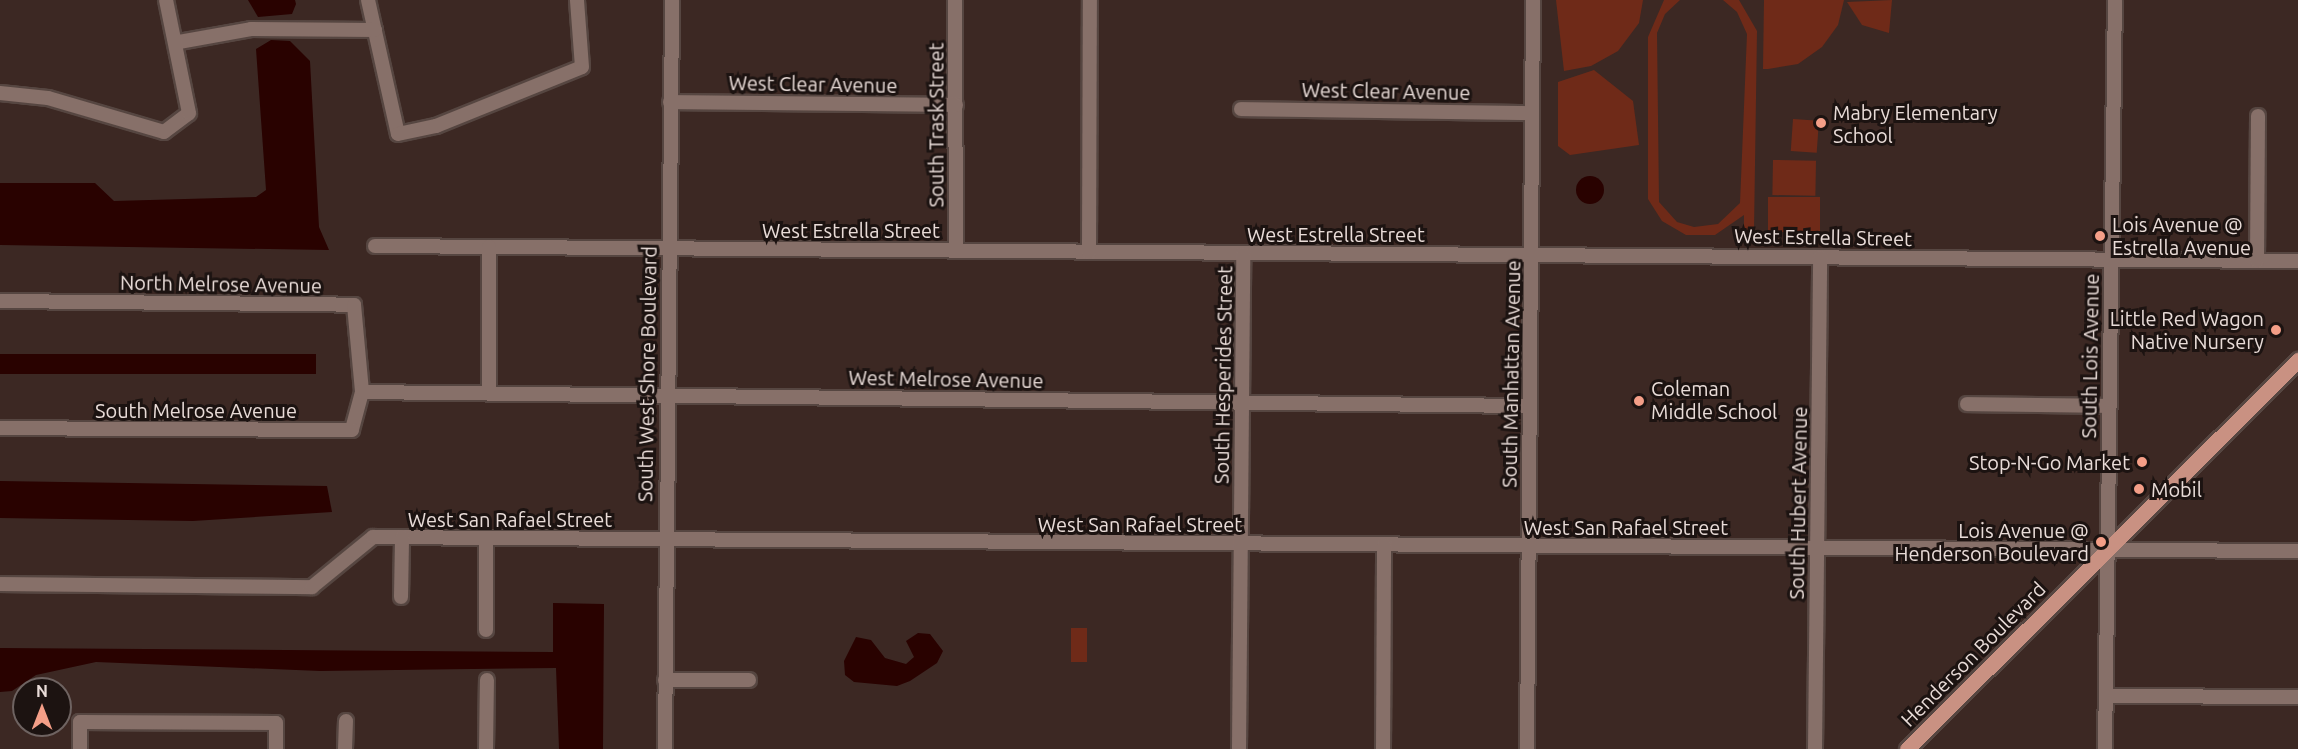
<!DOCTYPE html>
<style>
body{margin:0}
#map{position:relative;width:2298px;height:749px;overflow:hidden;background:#3c2823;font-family:Ubuntu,sans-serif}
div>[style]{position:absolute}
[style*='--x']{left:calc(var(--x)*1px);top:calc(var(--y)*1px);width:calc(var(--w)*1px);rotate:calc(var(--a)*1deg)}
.green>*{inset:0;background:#6f2a18;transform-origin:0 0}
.water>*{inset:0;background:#290200;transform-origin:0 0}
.round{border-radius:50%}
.roads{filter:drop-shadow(2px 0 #564641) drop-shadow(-2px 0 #564641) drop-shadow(0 2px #564641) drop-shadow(0 -2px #564641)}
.minor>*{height:14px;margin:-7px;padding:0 7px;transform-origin:7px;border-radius:7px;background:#877069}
.major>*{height:15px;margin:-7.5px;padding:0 7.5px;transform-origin:7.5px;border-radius:7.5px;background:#c99182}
.dots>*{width:16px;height:16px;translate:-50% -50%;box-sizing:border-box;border:3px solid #1c1311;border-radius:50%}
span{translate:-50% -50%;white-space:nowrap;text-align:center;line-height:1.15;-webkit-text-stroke:6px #1c1311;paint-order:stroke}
.street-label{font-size:20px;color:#e9dcd8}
.poi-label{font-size:20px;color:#e9dcd8}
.left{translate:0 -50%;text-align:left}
.right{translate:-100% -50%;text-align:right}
.north{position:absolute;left:12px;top:677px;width:60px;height:60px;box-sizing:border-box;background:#1c1311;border:2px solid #6e6361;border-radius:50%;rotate:0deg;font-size:16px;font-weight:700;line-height:24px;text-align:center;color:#e9dcd8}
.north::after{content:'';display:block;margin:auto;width:21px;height:27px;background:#f49e87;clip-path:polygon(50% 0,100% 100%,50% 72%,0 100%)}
</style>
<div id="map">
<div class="green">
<i style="clip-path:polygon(1556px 0,1643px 0,1639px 23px,1618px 51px,1591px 66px,1564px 71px)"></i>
<i style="clip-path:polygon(1664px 0,1680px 0,1665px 14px,1657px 33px,1659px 202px,1677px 222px,1694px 227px,1718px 224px,1740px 203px,1747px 34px,1737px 12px,1723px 0,1739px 0,1757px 31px,1754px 230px,1744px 230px,1744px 215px,1715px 235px,1686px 235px,1662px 221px,1648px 199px,1648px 37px)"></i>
<i style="clip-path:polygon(1764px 0,1844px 0,1838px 25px,1822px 47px,1798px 64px,1768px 69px,1763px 69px)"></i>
<i style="clip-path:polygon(1892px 0,1889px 33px,1862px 25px,1847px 2px)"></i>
<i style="clip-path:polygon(1594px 70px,1633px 101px,1639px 145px,1570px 155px,1558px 146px,1558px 82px)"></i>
<i style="left:1793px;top:119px;width:26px;height:32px;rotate:4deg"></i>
<i style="left:1773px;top:160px;width:43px;height:35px;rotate:1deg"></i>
<i style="left:1768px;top:197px;width:52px;height:35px"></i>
<i style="left:1071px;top:628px;width:16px;height:34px"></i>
</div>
<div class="water">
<i style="clip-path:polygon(248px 0,295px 0,296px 4px,292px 14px,258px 17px)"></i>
<i style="clip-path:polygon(271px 40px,290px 41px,310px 61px,319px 227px,329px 250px,0 245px,0 183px,95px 183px,114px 201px,256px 197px,266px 190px,256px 49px)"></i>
<i class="round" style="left:1576px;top:176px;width:28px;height:28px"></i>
<i style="left:0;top:354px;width:316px;height:20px"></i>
<i style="clip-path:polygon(0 481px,327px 486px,332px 512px,193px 521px,0 518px)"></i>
<i style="clip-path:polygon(553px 603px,604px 604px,603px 749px,559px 749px,556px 668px,320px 671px,96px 662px,36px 675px,12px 691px,0 692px,0 648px,553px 652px)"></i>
<i style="clip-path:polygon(918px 633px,930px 634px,943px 651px,937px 663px,910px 681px,897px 686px,854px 682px,845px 675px,844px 661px,856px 637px,871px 640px,885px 658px,906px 664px,914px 657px,906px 641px)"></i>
</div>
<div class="roads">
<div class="minor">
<i style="--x:368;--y:0;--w:137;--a:77.4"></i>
<i style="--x:398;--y:134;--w:39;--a:-12"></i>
<i style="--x:436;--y:126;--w:157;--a:-22"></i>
<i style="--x:582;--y:67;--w:67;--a:-94.3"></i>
<i style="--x:955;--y:0;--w:251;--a:89.8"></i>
<i style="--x:179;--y:42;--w:73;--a:-10.2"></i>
<i style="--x:251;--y:29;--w:124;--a:0.5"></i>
<i style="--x:0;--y:93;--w:48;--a:5.9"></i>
<i style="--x:48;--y:98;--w:121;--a:16.3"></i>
<i style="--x:164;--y:132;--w:31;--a:-37"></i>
<i style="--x:189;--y:113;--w:115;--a:-101.5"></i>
<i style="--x:670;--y:102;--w:286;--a:0.6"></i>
<i style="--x:1241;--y:109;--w:290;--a:0.8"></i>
<i style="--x:375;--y:246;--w:1923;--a:0.45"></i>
<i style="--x:489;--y:247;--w:145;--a:90"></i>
<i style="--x:1089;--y:252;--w:252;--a:-89.8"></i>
<i style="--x:2257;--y:261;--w:145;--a:-89.6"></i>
<i style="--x:0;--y:301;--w:354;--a:0.6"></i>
<i style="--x:354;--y:305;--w:87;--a:84.7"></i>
<i style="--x:362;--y:392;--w:39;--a:105"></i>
<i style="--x:352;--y:430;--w:352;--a:-179.7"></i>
<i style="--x:362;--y:392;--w:1168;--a:0.69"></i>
<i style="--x:1967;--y:404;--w:142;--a:0.8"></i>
<i style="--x:486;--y:538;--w:92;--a:90"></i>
<i style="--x:0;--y:584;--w:312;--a:0.6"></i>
<i style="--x:312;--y:587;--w:79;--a:-39.3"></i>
<i style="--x:373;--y:537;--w:1925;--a:0.42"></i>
<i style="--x:401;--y:597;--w:60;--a:-89"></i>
<i style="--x:665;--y:680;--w:84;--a:0"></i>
<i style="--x:2106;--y:696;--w:192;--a:0.3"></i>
<i style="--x:80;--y:749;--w:27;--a:-90"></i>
<i style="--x:80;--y:722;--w:196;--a:0.3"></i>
<i style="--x:276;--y:723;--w:26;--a:90"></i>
<i style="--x:345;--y:749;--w:28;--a:-88"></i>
<i style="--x:486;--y:749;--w:69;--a:-89.2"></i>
<i style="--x:665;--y:749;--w:749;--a:-89.46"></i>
<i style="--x:1239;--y:749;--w:495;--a:-89.5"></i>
<i style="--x:1383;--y:749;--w:204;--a:-89.7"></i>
<i style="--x:1527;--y:749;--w:749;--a:-89.54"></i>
<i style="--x:1815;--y:749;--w:492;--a:-89.4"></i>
<i style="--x:2105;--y:749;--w:749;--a:-89.24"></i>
</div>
<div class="major">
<i style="--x:1907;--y:749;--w:552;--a:-44.85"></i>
</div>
</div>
<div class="dots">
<i style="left:1821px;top:123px;background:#f49e87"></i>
<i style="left:2100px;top:236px;background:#f49e87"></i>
<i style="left:2276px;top:330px;background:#f49e87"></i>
<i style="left:1639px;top:401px;background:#f49e87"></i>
<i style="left:2142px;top:462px;background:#f49e87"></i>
<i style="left:2139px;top:489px;background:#f49e87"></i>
<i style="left:2101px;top:542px;background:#f49e87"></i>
</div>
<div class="street-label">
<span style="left:813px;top:84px;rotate:1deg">West Clear Avenue</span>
<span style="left:1386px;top:91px;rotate:1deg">West Clear Avenue</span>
<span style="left:936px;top:125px;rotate:-90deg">South Trask Street</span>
<span style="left:851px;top:230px">West Estrella Street</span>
<span style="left:1336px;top:234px">West Estrella Street</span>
<span style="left:1823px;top:237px;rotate:1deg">West Estrella Street</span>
<span style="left:221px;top:284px;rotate:1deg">North Melrose Avenue</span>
<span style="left:2090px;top:356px;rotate:-89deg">South Lois Avenue</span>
<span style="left:647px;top:374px;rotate:-89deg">South West Shore Boulevard</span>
<span style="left:1511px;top:374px;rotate:-89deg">South Manhattan Avenue</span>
<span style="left:1223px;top:375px;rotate:-89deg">South Hesperides Street</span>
<span style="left:946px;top:379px;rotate:1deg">West Melrose Avenue</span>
<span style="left:196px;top:410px">South Melrose Avenue</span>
<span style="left:1798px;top:503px;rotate:-89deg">South Hubert Avenue</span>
<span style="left:510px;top:519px">West San Rafael Street</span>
<span style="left:1140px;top:524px">West San Rafael Street</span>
<span style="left:1626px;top:527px">West San Rafael Street</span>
<span style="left:1973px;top:654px;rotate:-45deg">Henderson Boulevard</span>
</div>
<div class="poi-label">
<span class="left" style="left:1833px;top:124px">Mabry Elementary<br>School</span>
<span class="left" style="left:2112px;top:236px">Lois Avenue @<br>Estrella Avenue</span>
<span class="right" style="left:2264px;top:330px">Little Red Wagon<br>Native Nursery</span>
<span class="left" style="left:1651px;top:400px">Coleman<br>Middle School</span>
<span class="right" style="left:2130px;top:462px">Stop-N-Go Market</span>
<span class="left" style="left:2151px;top:489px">Mobil</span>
<span class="right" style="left:2089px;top:542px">Lois Avenue @<br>Henderson Boulevard</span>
</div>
<div class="north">N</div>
</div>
